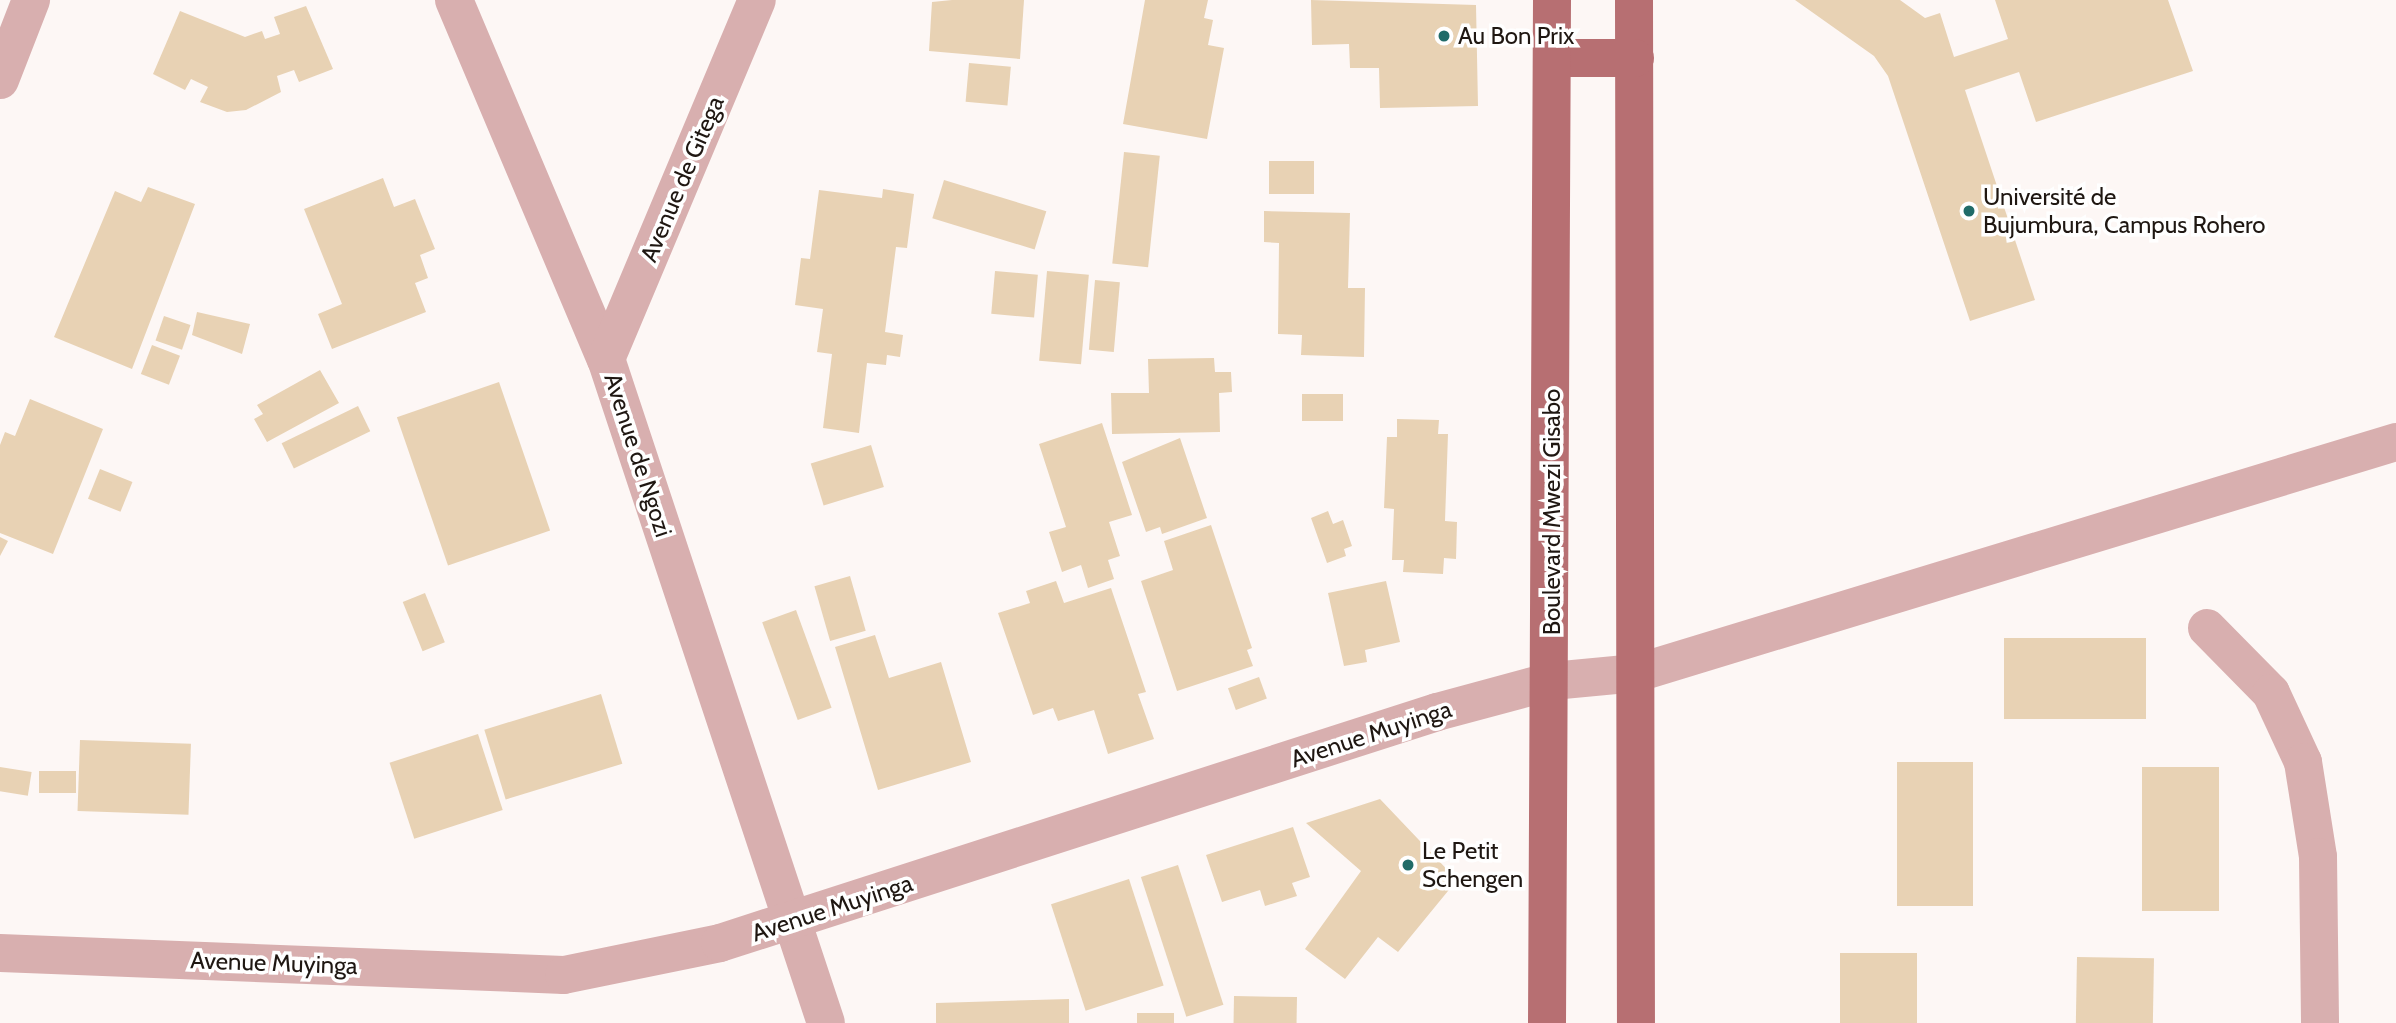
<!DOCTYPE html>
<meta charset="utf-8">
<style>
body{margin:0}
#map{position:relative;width:2396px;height:1023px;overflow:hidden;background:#fdf7f5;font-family:Cabin,sans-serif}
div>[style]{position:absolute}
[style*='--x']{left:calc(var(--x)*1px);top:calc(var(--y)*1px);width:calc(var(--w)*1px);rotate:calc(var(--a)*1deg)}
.building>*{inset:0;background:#e8d2b4;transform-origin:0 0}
.minor>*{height:38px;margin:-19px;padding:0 19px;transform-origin:19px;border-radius:19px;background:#d8afaf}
.major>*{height:38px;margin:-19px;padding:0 19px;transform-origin:19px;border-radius:19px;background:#b76f72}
.dots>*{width:19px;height:19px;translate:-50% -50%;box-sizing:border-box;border:4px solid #fff;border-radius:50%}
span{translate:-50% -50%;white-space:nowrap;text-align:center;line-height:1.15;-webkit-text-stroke:7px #fff;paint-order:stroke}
.poi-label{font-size:24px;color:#1f1712}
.left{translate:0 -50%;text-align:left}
.street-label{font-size:24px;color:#1f1712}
</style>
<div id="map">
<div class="building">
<i style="clip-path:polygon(952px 0,1024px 0,1020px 59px,929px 51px,932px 2px)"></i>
<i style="clip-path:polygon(1145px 0,1208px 0,1204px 18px,1213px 20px,1208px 45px,1224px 48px,1207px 139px,1123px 124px)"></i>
<i style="clip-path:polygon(1311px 0,1476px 5px,1478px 106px,1380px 108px,1379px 68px,1350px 68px,1349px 44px,1312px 45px)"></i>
<i style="clip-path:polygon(1795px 0,1900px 0,1925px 18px,1940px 13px,1954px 57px,2008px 39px,1995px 0,2168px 0,2193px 71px,2036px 122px,2019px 72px,1965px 90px,2035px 300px,1970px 321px,1888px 76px,1874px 56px)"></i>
<i style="clip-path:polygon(306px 6px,333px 69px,299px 82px,294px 70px,277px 76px,281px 92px,246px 110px,227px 112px,200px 102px,208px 87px,191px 79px,185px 90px,153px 74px,180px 11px,245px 37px,262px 31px,265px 39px,280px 34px,274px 17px)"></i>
<i style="left:969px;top:63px;width:42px;height:39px;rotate:5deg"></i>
<i style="left:1124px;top:152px;width:36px;height:112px;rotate:6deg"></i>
<i style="left:1269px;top:161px;width:45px;height:33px"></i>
<i style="clip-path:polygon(383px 178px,394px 207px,415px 199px,435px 249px,420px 255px,428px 278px,415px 283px,426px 312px,332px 349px,318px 314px,342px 304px,304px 209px)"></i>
<i style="left:944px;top:180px;width:107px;height:40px;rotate:17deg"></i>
<i style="clip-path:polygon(148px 187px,195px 204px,132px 369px,54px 337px,115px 191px,141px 202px)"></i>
<i style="clip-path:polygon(883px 189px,914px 194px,907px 248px,896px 247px,885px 332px,903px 335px,900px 357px,887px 355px,886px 365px,867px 363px,859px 433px,823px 428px,832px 354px,817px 352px,823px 309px,795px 305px,801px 258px,810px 259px,819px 190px,882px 198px)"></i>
<i style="clip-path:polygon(1264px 211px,1350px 213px,1348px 288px,1365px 288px,1364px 357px,1301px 355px,1302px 335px,1278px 334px,1279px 243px,1264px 242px)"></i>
<i style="left:995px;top:271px;width:43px;height:43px;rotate:5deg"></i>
<i style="left:1047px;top:271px;width:42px;height:90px;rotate:5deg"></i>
<i style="left:1095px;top:280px;width:25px;height:70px;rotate:5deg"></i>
<i style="clip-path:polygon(197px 312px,250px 324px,242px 354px,192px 335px)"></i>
<i style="left:164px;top:316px;width:28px;height:26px;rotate:19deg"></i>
<i style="left:152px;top:345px;width:30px;height:31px;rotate:21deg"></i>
<i style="clip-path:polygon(1214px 358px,1215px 372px,1231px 372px,1232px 392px,1219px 393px,1220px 432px,1112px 434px,1111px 393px,1149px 393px,1148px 359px)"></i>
<i style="clip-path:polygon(320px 370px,339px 403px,267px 442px,254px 419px,263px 414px,257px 405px)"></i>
<i style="left:499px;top:382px;width:157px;height:108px;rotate:71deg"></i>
<i style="left:1302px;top:394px;width:41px;height:27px"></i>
<i style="clip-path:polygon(30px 399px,103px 429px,53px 554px,0 533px,0 445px,5px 432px,15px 436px)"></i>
<i style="left:358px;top:406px;width:28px;height:85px;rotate:64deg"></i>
<i style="clip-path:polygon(1397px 419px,1439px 420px,1438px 434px,1448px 434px,1445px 521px,1457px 522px,1456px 559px,1444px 558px,1443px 574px,1403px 572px,1404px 560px,1392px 560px,1394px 509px,1384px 508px,1387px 437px,1397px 437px)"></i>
<i style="clip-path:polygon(1102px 423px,1132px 515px,1109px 522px,1120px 556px,1108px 560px,1114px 579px,1088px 588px,1081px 565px,1062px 572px,1049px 532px,1066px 527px,1039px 444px)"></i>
<i style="clip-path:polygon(1180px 438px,1207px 518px,1162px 534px,1160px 527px,1146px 532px,1122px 462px)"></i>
<i style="left:871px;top:445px;width:44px;height:63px;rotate:73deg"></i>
<i style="left:100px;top:469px;width:35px;height:32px;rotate:22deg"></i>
<i style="clip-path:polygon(1328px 511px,1333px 524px,1343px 520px,1352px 546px,1344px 549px,1346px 556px,1327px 563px,1311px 518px)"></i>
<i style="clip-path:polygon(1211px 525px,1252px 648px,1247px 650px,1253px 666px,1177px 691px,1141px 581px,1173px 570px,1164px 541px)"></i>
<i style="clip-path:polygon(0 537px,8px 541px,0 556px)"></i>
<i style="left:850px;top:576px;width:57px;height:37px;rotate:74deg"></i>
<i style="clip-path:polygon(1056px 581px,1064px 603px,1111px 588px,1146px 692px,1138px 694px,1154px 739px,1108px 754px,1094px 710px,1058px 721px,1053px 708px,1033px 715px,998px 613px,1030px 603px,1026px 591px)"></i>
<i style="clip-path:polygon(1386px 581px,1400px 642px,1365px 650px,1367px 662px,1344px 666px,1328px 593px)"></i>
<i style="left:425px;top:593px;width:53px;height:24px;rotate:68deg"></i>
<i style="left:796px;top:610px;width:104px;height:36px;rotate:70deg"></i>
<i style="clip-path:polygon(875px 635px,889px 678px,941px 662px,971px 762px,878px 790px,835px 647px)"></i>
<i style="left:2004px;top:638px;width:142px;height:81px"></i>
<i style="left:1259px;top:677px;width:23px;height:33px;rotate:70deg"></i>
<i style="left:601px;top:694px;width:73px;height:122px;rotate:73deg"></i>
<i style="left:478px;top:734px;width:80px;height:93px;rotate:72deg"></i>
<i style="left:80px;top:740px;width:111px;height:71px;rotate:2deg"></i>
<i style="left:1897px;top:762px;width:76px;height:144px"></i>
<i style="left:0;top:767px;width:32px;height:24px;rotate:9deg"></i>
<i style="left:2142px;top:767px;width:77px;height:144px"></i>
<i style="left:76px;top:771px;width:22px;height:37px;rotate:90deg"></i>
<i style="clip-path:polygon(1380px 799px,1457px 880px,1398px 952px,1378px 937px,1345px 979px,1305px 949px,1361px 871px,1306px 823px)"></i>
<i style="clip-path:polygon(1293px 827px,1310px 877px,1292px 883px,1297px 896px,1265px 906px,1260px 890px,1222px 902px,1206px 855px)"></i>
<i style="left:1178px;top:865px;width:147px;height:39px;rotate:72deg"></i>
<i style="left:1129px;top:879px;width:112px;height:82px;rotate:72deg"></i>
<i style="left:1840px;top:953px;width:77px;height:70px"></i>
<i style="left:2077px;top:957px;width:77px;height:66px;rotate:1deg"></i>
<i style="left:1234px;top:996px;width:63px;height:27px;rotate:1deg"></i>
<i style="clip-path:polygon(1069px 999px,1069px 1023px,936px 1023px,936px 1003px)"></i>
<i style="left:1137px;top:1013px;width:37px;height:10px"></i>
</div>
<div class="minor">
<i style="--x:454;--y:0;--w:390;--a:67.1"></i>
<i style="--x:606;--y:359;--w:699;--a:71.67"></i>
<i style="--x:0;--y:80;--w:86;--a:-68.8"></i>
<i style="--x:606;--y:359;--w:389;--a:-67.2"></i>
<i style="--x:2207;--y:628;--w:91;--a:45.4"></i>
<i style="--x:2271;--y:693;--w:76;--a:65.1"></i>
<i style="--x:2303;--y:762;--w:96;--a:81"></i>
<i style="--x:2318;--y:857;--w:166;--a:89.3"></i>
<i style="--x:0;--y:953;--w:564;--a:2.23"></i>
<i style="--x:564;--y:975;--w:159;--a:-11.6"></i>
<i style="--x:720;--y:943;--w:753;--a:-17.86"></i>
<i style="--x:1437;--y:712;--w:119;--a:-15.1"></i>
<i style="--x:1552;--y:681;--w:85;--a:-5.4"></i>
<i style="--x:1637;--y:673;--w:793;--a:-16.93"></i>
</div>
<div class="major">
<i style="--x:1634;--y:0;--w:1023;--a:89.89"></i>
<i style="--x:1553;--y:58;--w:82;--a:0"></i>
<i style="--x:1547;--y:1023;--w:1023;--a:-89.72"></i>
</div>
<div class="dots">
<i style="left:1444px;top:36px;background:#206b68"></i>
<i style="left:1969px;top:211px;background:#206b68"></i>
<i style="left:1408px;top:865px;background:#206b68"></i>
</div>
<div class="poi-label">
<span class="left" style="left:1458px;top:36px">Au Bon Prix</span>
<span class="left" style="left:1983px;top:211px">Université de<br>Bujumbura, Campus Rohero</span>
<span class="left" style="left:1422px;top:865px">Le Petit<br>Schengen</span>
</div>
<div class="street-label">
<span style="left:682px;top:179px;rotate:-67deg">Avenue de Gitega</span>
<span style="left:638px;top:455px;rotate:72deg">Avenue de Ngozi</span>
<span style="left:1552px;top:512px;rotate:-90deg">Boulevard Mwezi Gisabo</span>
<span style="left:1371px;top:734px;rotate:-18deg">Avenue Muyinga</span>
<span style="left:832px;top:908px;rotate:-18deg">Avenue Muyinga</span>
<span style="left:274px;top:963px;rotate:2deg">Avenue Muyinga</span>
</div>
</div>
